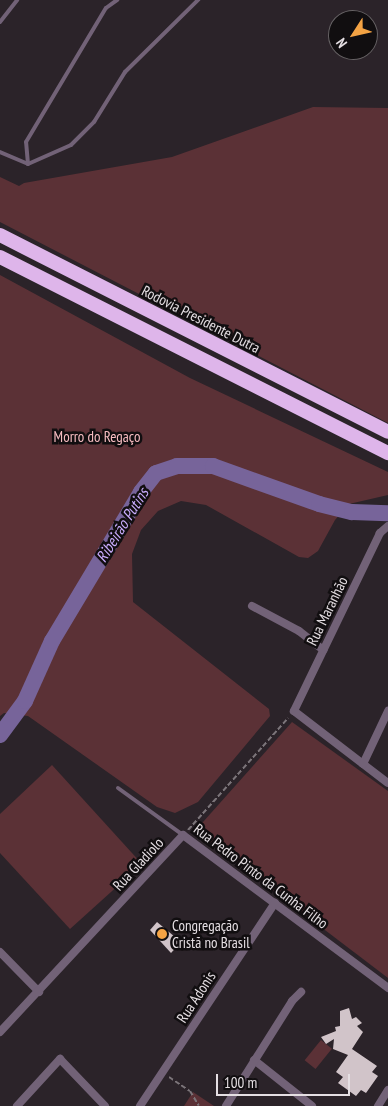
<!DOCTYPE html>
<meta charset="utf-8">
<style>
body{margin:0}
#map{position:relative;width:388px;height:1106px;overflow:hidden;background:#2b2329;font-family:"PT Sans Narrow",sans-serif}
div>[style]{position:absolute}
[style*='--x']{left:calc(var(--x)*1px);top:calc(var(--y)*1px);width:calc(var(--w)*1px);rotate:calc(var(--a)*1deg)}
.green>*{inset:0;background:#5b3136;transform-origin:0 0}
.river>*{height:16px;margin:-8px;padding:0 8px;transform-origin:8px;border-radius:8px;background:#77649a}
.building>*{inset:0;background:#d1c4c9}
.path>*{height:2px;margin-top:-1px;transform-origin:0;background:repeating-linear-gradient(90deg,#7c757a 0 5px,transparent 0 7.5px)}
.lane>*{height:4px;margin:-2px;padding:0 2px;transform-origin:2px;border-radius:2px;background:#726277}
.street>*{height:8px;margin:-4px;padding:0 4px;transform-origin:4px;border-radius:4px;background:#726277}
.highway>*{height:14px;margin:-7px;padding:0 7px;transform-origin:7px;border-radius:7px;background:#deb5ea}
.dots>*{width:14px;height:14px;translate:-50% -50%;box-sizing:border-box;border:2px solid #110e10;border-radius:50%}
span{translate:-50% -50%;white-space:nowrap;text-align:center;line-height:1.15;-webkit-text-stroke:5px #110e10;paint-order:stroke}
.street-label{font-size:15px;color:#e5dfe3}
.park-label{font-size:15px;color:#f8bdc2}
.poi-label{font-size:15px;color:#e5dfe3}
.left{translate:0 -50%;text-align:left}
.water-label{font-size:16px;color:#caadfe;font-style:italic}
.north{position:absolute;left:328px;top:10px;width:50px;height:50px;box-sizing:border-box;background:#110e10;border:1px solid #666264;border-radius:50%;rotate:235deg;font-size:14px;font-weight:700;line-height:20px;text-align:center;color:#e5dfe3}
.north::after{content:'';display:block;margin:auto;width:18px;height:22px;background:#f4a344;clip-path:polygon(50% 0,100% 100%,50% 72%,0 100%)}
.scale{position:absolute;left:216px;top:1074px;width:134px;height:22px;box-sizing:border-box;border:2px solid #e5dfe3;border-top:0;padding-left:6px;font-size:15px;line-height:18px;white-space:nowrap;color:#e5dfe3;-webkit-text-stroke:4px #110e10;paint-order:stroke}
</style>
<div id="map">
<div class="green">
<i style="clip-path:polygon(313px 107px,388px 108px,388px 423px,0 222px,0 177px,19px 186px,24px 183px,172px 157px)"></i>
<i style="clip-path:polygon(0 275px,190px 378px,388px 472px,388px 495px,349px 504px,335px 520px,318px 551px,308px 558px,299px 557px,206px 505px,181px 501px,158px 511px,141px 530px,132px 554px,133px 602px,269px 709px,270px 716px,198px 802px,175px 813px,157px 807px,28px 716px,4px 713px,0 716px)"></i>
<i style="clip-path:polygon(292px 722px,388px 791px,388px 978px,195px 831px)"></i>
<i style="clip-path:polygon(52px 765px,142px 864px,70px 929px,0 853px,0 814px)"></i>
<i style="left:321px;top:1040px;width:14px;height:26px;rotate:39deg"></i>
<i style="clip-path:polygon(193px 1092px,214px 1106px,184px 1106px)"></i>
</div>
<div class="river">
<i style="--x:0;--y:735;--w:42;--a:-53.7"></i>
<i style="--x:25;--y:701;--w:66;--a:-65.8"></i>
<i style="--x:52;--y:641;--w:174;--a:-59.1"></i>
<i style="--x:141;--y:492;--w:24;--a:-52"></i>
<i style="--x:156;--y:473;--w:22;--a:-18"></i>
<i style="--x:177;--y:466;--w:36;--a:0"></i>
<i style="--x:213;--y:466;--w:113;--a:19.7"></i>
<i style="--x:319;--y:504;--w:34;--a:14"></i>
<i style="--x:352;--y:512;--w:36;--a:2"></i>
</div>
<div class="building">
<i style="clip-path:polygon(157px 922px,181px 942px,171px 953px,150px 930px)"></i>
<i style="clip-path:polygon(349px 1008px,352px 1019px,356px 1017px,362px 1023px,357px 1026px,363px 1032px,352px 1049px,377px 1066px,372px 1072px,378px 1076px,366px 1093px,361px 1090px,356px 1096px,338px 1083px,343px 1077px,336px 1072px,348px 1055px,333px 1049px,334px 1039px,326px 1044px,321px 1037px,336px 1031px,335px 1027px,340px 1026px,340px 1011px)"></i>
</div>
<div class="path">
<i style="--x:188;--y:830;--w:150;--a:-48.2"></i>
<i style="--x:169;--y:1077;--w:25;--a:34"></i>
<i style="--x:190;--y:1091;--w:17;--a:59"></i>
</div>
<div class="lane">
<i style="--x:0;--y:22;--w:28;--a:-52"></i>
<i style="--x:0;--y:152;--w:30;--a:23"></i>
<i style="--x:28;--y:164;--w:47;--a:-23.8"></i>
<i style="--x:71;--y:145;--w:33;--a:-45"></i>
<i style="--x:94;--y:122;--w:59;--a:-58.2"></i>
<i style="--x:125;--y:72;--w:103;--a:-44.6"></i>
<i style="--x:28;--y:164;--w:22;--a:-95"></i>
<i style="--x:26;--y:142;--w:156;--a:-59.2"></i>
<i style="--x:106;--y:8;--w:14;--a:-36"></i>
<i style="--x:118;--y:788;--w:80;--a:35.9"></i>
</div>
<div class="street">
<i style="--x:388;--y:526;--w:11;--a:139"></i>
<i style="--x:380;--y:533;--w:198;--a:115.8"></i>
<i style="--x:294;--y:711;--w:118;--a:37.5"></i>
<i style="--x:252;--y:606;--w:53;--a:28"></i>
<i style="--x:299;--y:631;--w:31;--a:38"></i>
<i style="--x:363;--y:764;--w:59;--a:-64.7"></i>
<i style="--x:0;--y:952;--w:56;--a:45.7"></i>
<i style="--x:0;--y:1032;--w:269;--a:-47.1"></i>
<i style="--x:183;--y:835;--w:256;--a:36.7"></i>
<i style="--x:254;--y:1060;--w:74;--a:38.4"></i>
<i style="--x:17;--y:1106;--w:64;--a:-47.5"></i>
<i style="--x:60;--y:1059;--w:65;--a:46.2"></i>
<i style="--x:140;--y:1106;--w:244;--a:-56.4"></i>
<i style="--x:226;--y:1106;--w:124;--a:-57.8"></i>
<i style="--x:292;--y:1001;--w:13;--a:-45"></i>
<i style="--x:378;--y:1106;--w:19;--a:-58"></i>
</div>
<div class="highway">
<i style="--x:0;--y:235;--w:435;--a:26.9"></i>
<i style="--x:0;--y:257;--w:435;--a:26.8"></i>
</div>
<div class="dots">
<i style="left:162px;top:934px;background:#f4a344"></i>
</div>
<div class="street-label">
<span style="left:201px;top:319px;rotate:27deg">Rodovia Presidente Dutra</span>
<span style="left:327px;top:611px;rotate:-64deg">Rua Maranhão</span>
<span style="left:138px;top:864px;rotate:-47deg">Rua Gladiolo</span>
<span style="left:261px;top:876px;rotate:37deg">Rua Pedro Pinto da Cunha Filho</span>
<span style="left:196px;top:997px;rotate:-57deg">Rua Adonis</span>
</div>
<div class="park-label">
<span style="left:97px;top:437px">Morro do Regaço</span>
</div>
<div class="poi-label">
<span class="left" style="left:172px;top:934px">Congregação<br>Cristã no Brasil</span>
</div>
<div class="water-label">
<span style="left:122px;top:525px;rotate:-58deg">Ribeirão Putins</span>
</div>
<div class="north">N</div>
<div class="scale">100 m</div>
</div>
